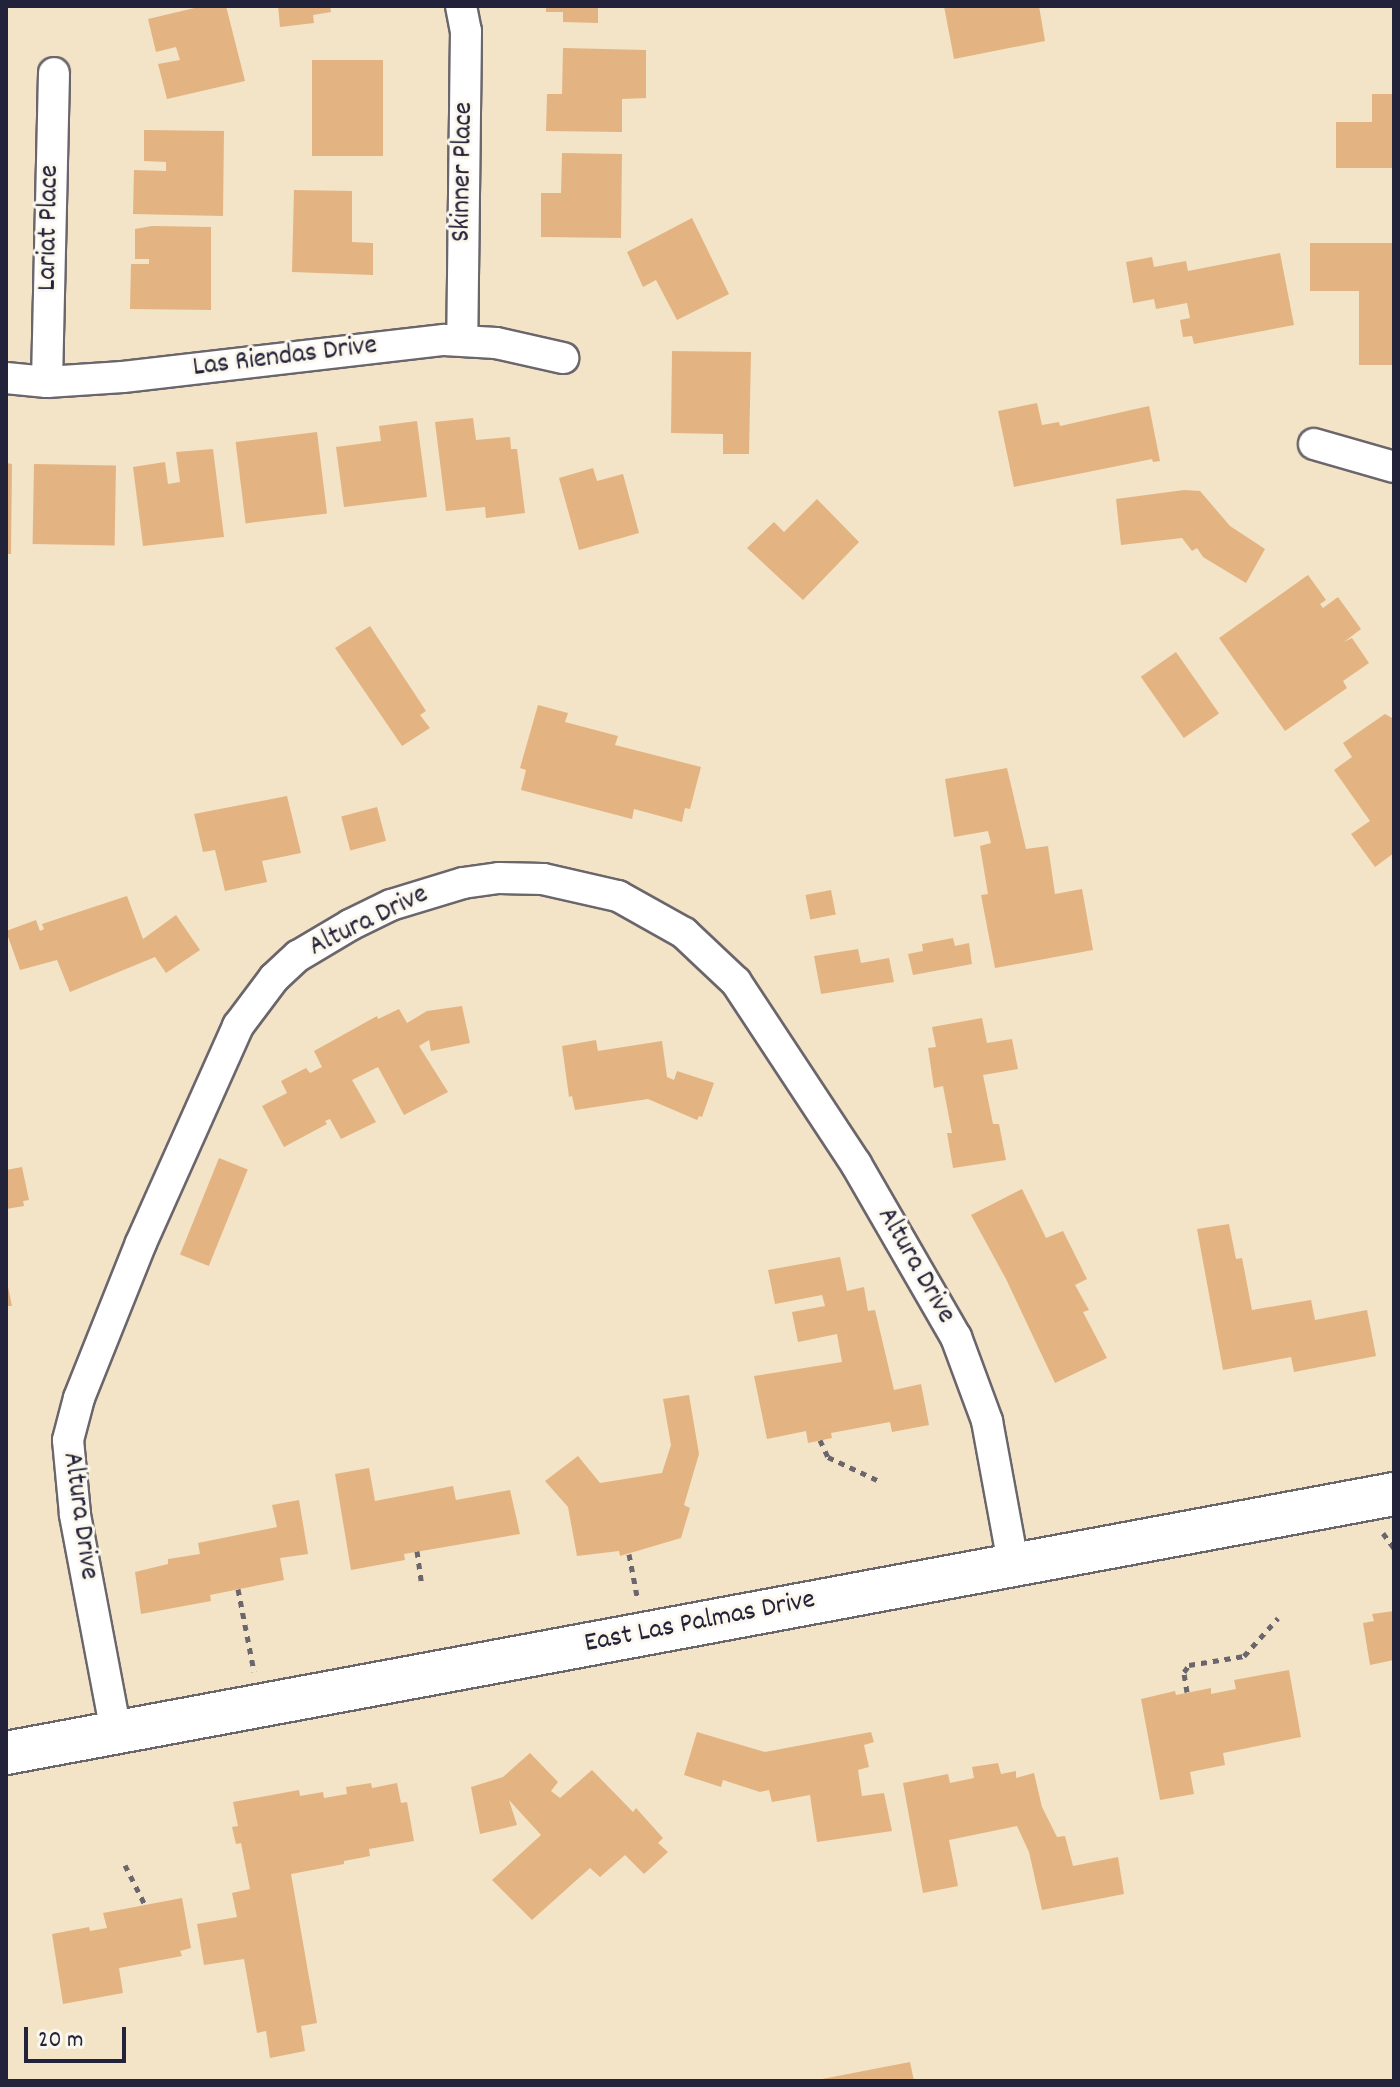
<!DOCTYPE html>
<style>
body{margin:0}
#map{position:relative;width:1400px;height:2087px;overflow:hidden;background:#f3e3c7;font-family:Dekko,sans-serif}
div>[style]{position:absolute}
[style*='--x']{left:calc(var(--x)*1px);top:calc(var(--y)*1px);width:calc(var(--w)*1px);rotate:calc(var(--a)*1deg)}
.building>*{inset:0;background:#e3b481;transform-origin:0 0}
.path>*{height:5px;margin-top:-2.5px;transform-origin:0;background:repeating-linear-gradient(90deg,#6b666c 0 6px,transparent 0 12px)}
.roads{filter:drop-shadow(2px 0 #6b666c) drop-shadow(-2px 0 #6b666c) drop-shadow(0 2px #6b666c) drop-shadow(0 -2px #6b666c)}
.street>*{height:30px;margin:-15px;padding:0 15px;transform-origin:15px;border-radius:15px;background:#fff}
.secondary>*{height:42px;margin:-21px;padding:0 21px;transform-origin:21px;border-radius:21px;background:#fff}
span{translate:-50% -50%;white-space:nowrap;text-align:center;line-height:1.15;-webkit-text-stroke:6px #fbf7ec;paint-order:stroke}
.street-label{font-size:28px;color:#22223b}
.frame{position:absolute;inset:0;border:8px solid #22223b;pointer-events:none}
.scale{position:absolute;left:24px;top:2027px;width:102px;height:36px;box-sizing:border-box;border:4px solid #22223b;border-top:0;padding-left:10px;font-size:24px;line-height:28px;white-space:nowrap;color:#22223b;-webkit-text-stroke:6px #fbf7ec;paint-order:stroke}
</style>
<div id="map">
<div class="building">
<i style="clip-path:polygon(203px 6px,226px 6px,245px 81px,167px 99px,158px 64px,180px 60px,176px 47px,156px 52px,148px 19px)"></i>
<i style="clip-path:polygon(278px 6px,330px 6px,331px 12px,313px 15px,314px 23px,280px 27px)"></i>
<i style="clip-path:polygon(546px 6px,598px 6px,598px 23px,563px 22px,563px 12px,546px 12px)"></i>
<i style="clip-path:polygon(944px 6px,1039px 6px,1045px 41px,954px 59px)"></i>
<i style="clip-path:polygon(563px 48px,646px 50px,646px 98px,622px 99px,622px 132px,546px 131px,547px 94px,562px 94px)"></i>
<i style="left:312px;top:60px;width:71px;height:96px"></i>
<i style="clip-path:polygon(1372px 94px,1394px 94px,1394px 168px,1336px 168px,1336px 122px,1372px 122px)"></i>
<i style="clip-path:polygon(144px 130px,224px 131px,223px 216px,133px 214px,134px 170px,166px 171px,166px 162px,144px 161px)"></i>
<i style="clip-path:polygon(562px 153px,622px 154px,621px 238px,541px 237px,541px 193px,561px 193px)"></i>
<i style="clip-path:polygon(294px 190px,352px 191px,352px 242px,373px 243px,373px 275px,292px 272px)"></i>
<i style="clip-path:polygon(692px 218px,729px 294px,677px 320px,656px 280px,643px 287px,627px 252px)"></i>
<i style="clip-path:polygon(152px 226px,211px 227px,211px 310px,130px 309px,131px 264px,149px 264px,149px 259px,135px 259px,135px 229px)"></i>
<i style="clip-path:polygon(1310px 243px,1394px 243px,1394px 365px,1359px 365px,1359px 291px,1310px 291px)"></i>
<i style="clip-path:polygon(1280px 253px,1294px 325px,1194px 344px,1192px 336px,1183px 337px,1180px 320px,1190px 318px,1187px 303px,1156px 309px,1154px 299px,1133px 303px,1126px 262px,1152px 257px,1154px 267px,1186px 261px,1188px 271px)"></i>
<i style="clip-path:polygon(672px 351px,751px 352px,749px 454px,723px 454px,723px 434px,671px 433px)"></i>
<i style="clip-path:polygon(1037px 403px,1042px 425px,1059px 422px,1060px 426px,1149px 406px,1160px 461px,1153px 462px,1152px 459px,1014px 487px,998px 411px)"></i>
<i style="clip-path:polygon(473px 418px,476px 440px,510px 437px,511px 449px,517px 449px,525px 513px,486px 518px,485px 507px,446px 511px,435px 422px)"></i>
<i style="clip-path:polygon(417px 421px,427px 497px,344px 507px,336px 447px,381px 441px,379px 426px)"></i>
<i style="left:317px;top:432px;width:82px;height:82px;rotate:83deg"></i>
<i style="clip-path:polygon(213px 449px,224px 537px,143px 546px,133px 467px,165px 462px,168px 484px,180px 482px,176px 452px)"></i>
<i style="clip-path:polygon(6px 463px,12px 464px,11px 554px,6px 554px)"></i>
<i style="left:34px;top:464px;width:82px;height:80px;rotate:1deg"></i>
<i style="clip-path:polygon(593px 468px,597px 481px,623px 474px,639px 533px,579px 550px,559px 478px)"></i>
<i style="clip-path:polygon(1184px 490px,1200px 491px,1230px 526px,1265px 549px,1246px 583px,1203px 557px,1197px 548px,1192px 551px,1182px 538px,1121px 545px,1116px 499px)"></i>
<i style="clip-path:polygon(817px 499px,859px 542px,803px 600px,747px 548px,774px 522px,784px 532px)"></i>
<i style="clip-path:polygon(1308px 575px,1326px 600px,1320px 604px,1323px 608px,1338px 597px,1361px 629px,1344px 642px,1352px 638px,1369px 663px,1343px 681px,1347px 688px,1285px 731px,1219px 638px)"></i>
<i style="clip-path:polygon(370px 626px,426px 711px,420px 715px,430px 728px,402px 746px,335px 648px)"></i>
<i style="left:1176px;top:652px;width:75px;height:43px;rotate:55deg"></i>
<i style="clip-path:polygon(538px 705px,568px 713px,565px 722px,618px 736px,615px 745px,701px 767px,690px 809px,685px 808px,682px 822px,634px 809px,632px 819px,521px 790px,526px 770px,520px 768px)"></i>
<i style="clip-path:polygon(1385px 714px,1394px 719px,1394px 853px,1375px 867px,1351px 834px,1370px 821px,1334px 770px,1352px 757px,1343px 743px)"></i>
<i style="clip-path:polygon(1007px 768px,1026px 849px,1048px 846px,1055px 894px,1082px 889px,1093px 950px,995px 968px,981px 895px,988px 894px,980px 846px,991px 843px,988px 831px,954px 837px,945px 779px)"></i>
<i style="clip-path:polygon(287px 796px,301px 853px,262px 861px,267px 882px,225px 891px,215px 850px,203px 852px,194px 814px)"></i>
<i style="left:377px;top:807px;width:35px;height:37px;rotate:75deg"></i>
<i style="left:831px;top:890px;width:25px;height:26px;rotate:79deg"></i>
<i style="clip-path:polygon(127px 896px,143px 939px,176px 915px,200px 950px,166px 973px,155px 957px,70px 992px,57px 960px,20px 970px,6px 931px,36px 920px,40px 931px,44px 929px,42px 924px)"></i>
<i style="clip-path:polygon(953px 938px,955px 946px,969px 943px,972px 964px,913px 975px,908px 954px,923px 951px,922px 944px)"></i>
<i style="clip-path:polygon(858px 949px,861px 963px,889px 958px,894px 982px,821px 994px,814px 956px)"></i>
<i style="clip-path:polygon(462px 1006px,470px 1043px,431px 1051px,429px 1040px,419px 1046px,448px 1092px,404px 1115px,378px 1067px,352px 1080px,376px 1122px,341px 1139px,330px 1119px,325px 1121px,327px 1124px,284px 1147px,262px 1106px,287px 1093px,281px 1081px,306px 1068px,310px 1073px,322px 1067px,314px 1051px,377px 1016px,378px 1019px,399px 1009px,407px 1023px,427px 1011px)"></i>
<i style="clip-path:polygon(982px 1018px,987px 1043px,1012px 1039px,1018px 1069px,983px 1075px,993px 1124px,999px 1124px,1006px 1160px,953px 1168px,947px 1133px,952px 1133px,943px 1086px,934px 1088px,928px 1048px,936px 1047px,932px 1027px)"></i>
<i style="clip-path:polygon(596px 1040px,598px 1051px,662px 1041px,667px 1077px,674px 1080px,677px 1071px,714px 1083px,702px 1117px,699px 1116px,697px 1120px,648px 1099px,575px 1110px,572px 1096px,569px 1097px,562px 1046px)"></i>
<i style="left:219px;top:1158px;width:31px;height:104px;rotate:22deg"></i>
<i style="clip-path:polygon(22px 1167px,29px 1200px,23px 1201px,24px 1206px,6px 1209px,6px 1170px)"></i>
<i style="clip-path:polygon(1022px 1189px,1046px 1238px,1063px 1231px,1087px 1279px,1075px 1285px,1089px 1310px,1083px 1312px,1107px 1358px,1055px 1383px,1006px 1279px,971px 1215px)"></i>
<i style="clip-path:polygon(1229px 1224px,1236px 1259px,1242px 1258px,1252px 1310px,1311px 1300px,1315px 1320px,1367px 1310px,1376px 1356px,1294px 1372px,1291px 1357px,1223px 1370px,1197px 1229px)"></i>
<i style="clip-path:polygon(840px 1257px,847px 1291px,864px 1287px,868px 1311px,875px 1310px,894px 1390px,921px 1384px,929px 1425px,892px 1432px,890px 1422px,831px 1433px,832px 1438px,808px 1443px,806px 1431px,767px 1439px,754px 1376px,842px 1362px,837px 1334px,798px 1342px,792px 1312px,825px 1306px,822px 1295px,775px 1304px,768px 1270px)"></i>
<i style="clip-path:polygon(6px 1277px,12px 1306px,6px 1306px)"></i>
<i style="clip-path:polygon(689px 1395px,699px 1454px,684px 1505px,690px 1508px,681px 1538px,620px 1556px,619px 1551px,577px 1556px,568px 1507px,545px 1481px,578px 1456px,600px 1483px,662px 1473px,671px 1445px,663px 1399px)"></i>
<i style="clip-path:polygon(369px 1468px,375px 1501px,453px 1486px,456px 1500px,510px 1490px,520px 1534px,404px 1554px,405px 1560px,351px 1570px,335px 1474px)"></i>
<i style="clip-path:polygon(299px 1500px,308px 1554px,280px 1558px,284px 1580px,210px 1595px,211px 1601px,141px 1614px,135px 1572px,168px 1564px,168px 1559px,200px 1554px,198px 1543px,277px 1527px,272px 1505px)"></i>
<i style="clip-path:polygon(1394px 1611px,1394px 1660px,1370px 1665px,1363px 1623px,1374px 1621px,1372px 1614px)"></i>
<i style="clip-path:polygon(1289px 1670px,1301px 1737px,1223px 1753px,1225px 1765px,1190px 1772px,1194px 1794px,1160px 1800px,1141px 1699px,1175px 1691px,1176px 1695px,1211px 1688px,1211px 1694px,1236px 1689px,1234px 1680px)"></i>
<i style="clip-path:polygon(697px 1732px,765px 1752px,871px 1732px,874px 1742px,864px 1745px,869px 1767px,858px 1770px,862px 1796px,884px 1793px,892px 1831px,817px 1842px,810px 1795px,772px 1802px,769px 1790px,760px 1792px,723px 1780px,721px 1787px,684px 1775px)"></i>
<i style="clip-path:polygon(530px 1753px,558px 1782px,551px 1791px,560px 1798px,592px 1770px,633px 1812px,636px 1808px,663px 1838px,658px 1843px,668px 1852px,644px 1874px,625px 1855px,600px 1877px,590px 1868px,532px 1920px,492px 1880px,541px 1835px,509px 1800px,517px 1825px,480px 1834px,471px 1787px,503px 1777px)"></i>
<i style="clip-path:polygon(998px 1763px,1001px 1774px,1016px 1771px,1016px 1778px,1034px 1773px,1042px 1807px,1057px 1837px,1065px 1836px,1073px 1866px,1118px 1857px,1124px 1894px,1042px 1910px,1029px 1852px,1017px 1826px,949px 1840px,958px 1886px,923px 1893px,903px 1783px,948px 1774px,950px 1783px,974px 1778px,972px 1767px)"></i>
<i style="clip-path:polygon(371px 1783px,372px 1788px,397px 1783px,401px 1803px,407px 1802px,414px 1841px,369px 1849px,370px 1856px,344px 1861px,344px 1864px,291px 1874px,317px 2023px,301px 2026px,305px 2051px,270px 2058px,266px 2031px,257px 2033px,244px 1959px,204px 1965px,197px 1924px,237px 1917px,232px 1893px,250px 1889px,241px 1843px,236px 1844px,232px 1827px,238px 1826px,233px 1802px,299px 1790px,300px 1796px,323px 1792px,324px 1798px,347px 1794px,346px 1787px)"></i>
<i style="clip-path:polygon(182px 1898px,191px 1948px,180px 1951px,182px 1956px,119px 1968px,123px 1993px,63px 2004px,52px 1934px,89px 1927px,90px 1931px,107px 1928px,103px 1913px)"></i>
<i style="clip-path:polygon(910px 2062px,914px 2081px,818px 2081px,817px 2080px)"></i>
</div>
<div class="path">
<i style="--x:820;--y:1440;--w:19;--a:65"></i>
<i style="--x:828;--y:1457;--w:56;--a:25.2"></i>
<i style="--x:1383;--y:1533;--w:19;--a:54"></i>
<i style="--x:417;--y:1551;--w:35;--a:82"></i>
<i style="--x:629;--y:1554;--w:43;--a:79.2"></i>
<i style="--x:238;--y:1589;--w:84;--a:79"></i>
<i style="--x:1187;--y:1692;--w:20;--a:-99"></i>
<i style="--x:1184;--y:1672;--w:9;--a:-54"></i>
<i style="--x:1189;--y:1665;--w:56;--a:-9.3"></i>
<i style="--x:1244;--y:1656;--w:51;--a:-48.2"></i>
<i style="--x:125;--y:1865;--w:45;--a:63.4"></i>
</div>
<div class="roads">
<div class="street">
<i style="--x:461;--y:6;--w:25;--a:79"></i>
<i style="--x:466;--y:31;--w:309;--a:90.7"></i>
<i style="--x:6;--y:378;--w:41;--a:5.6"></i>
<i style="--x:47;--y:382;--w:76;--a:-3.8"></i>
<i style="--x:123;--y:377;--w:323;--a:-6.6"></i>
<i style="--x:444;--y:340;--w:52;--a:3.3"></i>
<i style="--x:496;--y:343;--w:69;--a:12.6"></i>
<i style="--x:47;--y:382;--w:309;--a:-88.7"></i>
<i style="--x:1314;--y:444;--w:83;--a:16"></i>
<i style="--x:116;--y:1732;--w:222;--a:-100.7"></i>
<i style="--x:75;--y:1514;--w:74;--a:-95.4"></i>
<i style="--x:68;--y:1440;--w:43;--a:-75.3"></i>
<i style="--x:79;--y:1398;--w:167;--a:-68.2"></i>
<i style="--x:141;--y:1243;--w:238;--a:-65.9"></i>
<i style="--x:238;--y:1026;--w:60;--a:-53.1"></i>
<i style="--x:274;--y:978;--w:33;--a:-43"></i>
<i style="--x:298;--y:956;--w:61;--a:-30.8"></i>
<i style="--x:350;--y:925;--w:46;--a:-26"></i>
<i style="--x:391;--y:905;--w:75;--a:-17"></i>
<i style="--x:463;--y:883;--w:36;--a:-8"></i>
<i style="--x:499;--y:878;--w:44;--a:1.3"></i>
<i style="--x:543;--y:879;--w:77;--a:12.8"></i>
<i style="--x:618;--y:896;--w:76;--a:29.3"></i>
<i style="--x:684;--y:933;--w:71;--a:43.3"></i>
<i style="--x:736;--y:982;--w:218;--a:56.6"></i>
<i style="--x:856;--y:1164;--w:200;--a:60"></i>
<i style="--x:956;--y:1337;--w:90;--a:69.7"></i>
<i style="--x:987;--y:1421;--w:144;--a:79.6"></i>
</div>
<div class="secondary">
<i style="--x:6;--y:1753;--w:1412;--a:-10.57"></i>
</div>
</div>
<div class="street-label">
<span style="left:464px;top:172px;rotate:-89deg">Skinner Place</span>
<span style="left:50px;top:228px;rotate:-89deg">Lariat Place</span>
<span style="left:285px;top:358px;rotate:-7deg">Las Riendas Drive</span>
<span style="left:369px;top:922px;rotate:-26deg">Altura Drive</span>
<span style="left:915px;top:1266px;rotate:60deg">Altura Drive</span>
<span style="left:79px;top:1516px;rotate:82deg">Altura Drive</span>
<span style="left:700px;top:1623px;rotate:-11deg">East Las Palmas Drive</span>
</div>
<div class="frame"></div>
<div class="scale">20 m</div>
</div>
